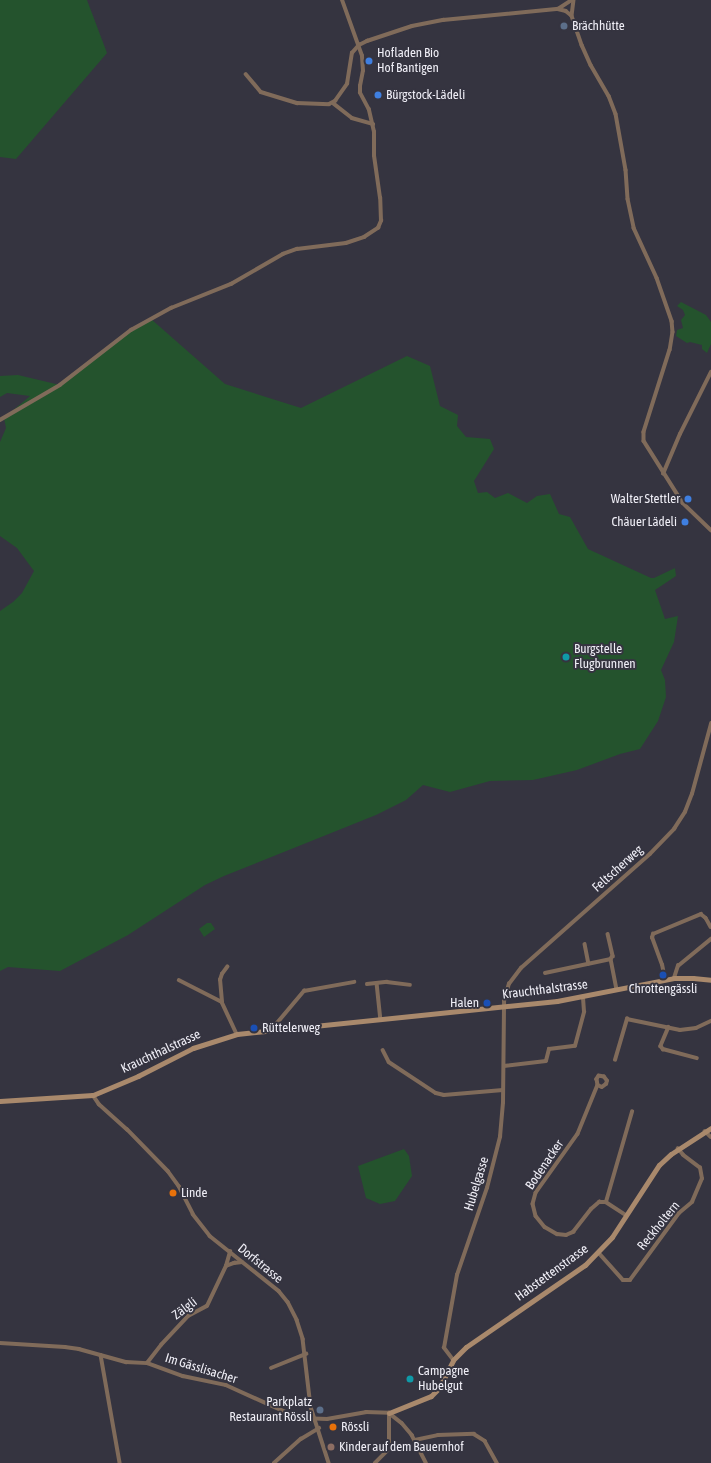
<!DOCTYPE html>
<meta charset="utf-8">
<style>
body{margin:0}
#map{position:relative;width:711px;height:1463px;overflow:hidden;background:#353440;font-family:"Asap Condensed",sans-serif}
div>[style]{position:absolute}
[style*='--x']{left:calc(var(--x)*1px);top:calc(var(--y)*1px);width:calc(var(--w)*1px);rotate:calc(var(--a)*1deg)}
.green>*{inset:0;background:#24532d}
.street>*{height:3.5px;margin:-1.75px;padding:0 1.75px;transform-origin:1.75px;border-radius:1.75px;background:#806b5a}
.secondary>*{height:5px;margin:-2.5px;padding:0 2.5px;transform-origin:2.5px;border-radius:2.5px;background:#a9896c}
.dots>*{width:11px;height:11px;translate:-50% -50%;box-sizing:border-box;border:2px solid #353440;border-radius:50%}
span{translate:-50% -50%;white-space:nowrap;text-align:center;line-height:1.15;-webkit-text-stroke:4px #353440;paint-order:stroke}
.poi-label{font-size:13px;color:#efeef6}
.left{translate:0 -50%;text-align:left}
.right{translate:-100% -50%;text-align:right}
.street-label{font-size:13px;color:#efeef6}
</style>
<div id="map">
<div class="green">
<i style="clip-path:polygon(0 0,87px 0,107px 53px,16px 159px,0 157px)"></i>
<i style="clip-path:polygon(681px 302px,706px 315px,711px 322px,711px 344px,707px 353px,702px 349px,702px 345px,690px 342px,687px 343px,676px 336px,677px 330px,683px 328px,681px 320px,685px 315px,683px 310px,677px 306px)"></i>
<i style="clip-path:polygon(151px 319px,225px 384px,301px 408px,407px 356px,430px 366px,440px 406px,458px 415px,457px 426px,466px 437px,490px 439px,494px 449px,474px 481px,478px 493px,487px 492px,495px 498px,508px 493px,527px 503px,537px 496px,550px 494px,559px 514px,570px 517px,588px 549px,651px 578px,654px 578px,675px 568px,676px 576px,655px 590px,665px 619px,678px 616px,674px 642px,661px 670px,665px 680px,666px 697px,658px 721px,640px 749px,620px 754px,577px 770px,533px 780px,490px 781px,450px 792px,423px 785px,406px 800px,376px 815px,224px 876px,205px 885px,128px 935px,60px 971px,8px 967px,0 971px,0 611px,13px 602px,22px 593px,34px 571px,17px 548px,0 536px,0 442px,6px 428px,4px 418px,30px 396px,7px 393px,0 397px,0 376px,18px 375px,60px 385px,131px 330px)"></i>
<i style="clip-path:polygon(207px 923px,211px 923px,215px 929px,204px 937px,199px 929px)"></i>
<i style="clip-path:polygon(404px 1149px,409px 1156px,412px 1176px,395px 1201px,380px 1204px,366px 1198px,358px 1166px)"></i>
</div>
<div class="street">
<i style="--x:574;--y:0;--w:16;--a:97"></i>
<i style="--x:572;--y:16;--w:31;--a:71"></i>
<i style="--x:582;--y:45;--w:22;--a:66"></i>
<i style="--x:591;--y:65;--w:36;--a:60"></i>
<i style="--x:609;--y:96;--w:19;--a:69"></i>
<i style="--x:616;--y:114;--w:57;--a:79.9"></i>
<i style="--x:626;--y:170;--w:29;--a:86"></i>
<i style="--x:628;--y:199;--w:30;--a:78"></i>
<i style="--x:634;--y:228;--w:55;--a:65.3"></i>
<i style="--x:657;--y:278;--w:46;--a:70.8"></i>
<i style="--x:672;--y:321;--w:11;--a:85"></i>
<i style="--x:673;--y:332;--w:18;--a:99"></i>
<i style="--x:670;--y:350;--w:86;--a:107.6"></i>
<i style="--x:644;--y:432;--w:9;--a:90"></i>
<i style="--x:644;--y:441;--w:73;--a:57.8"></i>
<i style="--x:683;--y:503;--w:39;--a:44"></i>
<i style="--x:558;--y:9;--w:17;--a:-33"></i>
<i style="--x:246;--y:74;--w:23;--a:50"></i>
<i style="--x:261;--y:92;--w:38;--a:17"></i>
<i style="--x:297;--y:103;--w:32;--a:2"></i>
<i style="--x:329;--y:104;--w:7;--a:-27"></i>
<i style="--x:335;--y:101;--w:21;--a:-55"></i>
<i style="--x:347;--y:84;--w:31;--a:-81"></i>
<i style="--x:352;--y:53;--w:11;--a:-49"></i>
<i style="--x:359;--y:45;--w:9;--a:-27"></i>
<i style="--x:367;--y:41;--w:47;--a:-18.4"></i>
<i style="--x:412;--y:26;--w:32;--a:-11"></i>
<i style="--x:443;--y:20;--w:116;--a:-5.5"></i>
<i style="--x:558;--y:9;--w:8;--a:14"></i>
<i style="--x:566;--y:11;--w:6;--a:39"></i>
<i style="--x:333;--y:103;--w:24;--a:38"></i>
<i style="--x:352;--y:118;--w:22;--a:16"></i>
<i style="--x:0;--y:420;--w:69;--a:-30.3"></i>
<i style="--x:60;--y:385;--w:90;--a:-37.8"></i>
<i style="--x:131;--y:330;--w:46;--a:-28.8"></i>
<i style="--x:171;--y:308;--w:65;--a:-21.8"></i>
<i style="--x:231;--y:284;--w:60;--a:-30"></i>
<i style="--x:283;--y:254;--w:15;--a:-20"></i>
<i style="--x:297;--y:249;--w:49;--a:-7"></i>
<i style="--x:346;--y:243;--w:19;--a:-18"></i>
<i style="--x:364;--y:237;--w:17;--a:-33"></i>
<i style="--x:378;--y:228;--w:8;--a:-67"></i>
<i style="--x:381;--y:221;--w:23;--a:-92"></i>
<i style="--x:380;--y:198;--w:42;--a:-98.1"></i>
<i style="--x:374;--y:156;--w:24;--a:-90"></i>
<i style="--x:374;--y:132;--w:23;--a:-103"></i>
<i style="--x:369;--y:110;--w:19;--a:-118"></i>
<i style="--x:360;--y:93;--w:7;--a:-90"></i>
<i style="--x:360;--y:86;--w:15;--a:-79"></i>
<i style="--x:363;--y:71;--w:15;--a:-94"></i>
<i style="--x:362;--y:56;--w:59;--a:-109.7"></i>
<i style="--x:663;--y:474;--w:43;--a:-67"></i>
<i style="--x:680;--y:434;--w:69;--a:-63.4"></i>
<i style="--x:608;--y:934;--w:23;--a:77"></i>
<i style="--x:613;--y:956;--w:4;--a:124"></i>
<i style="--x:585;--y:944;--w:20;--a:79"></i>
<i style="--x:545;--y:973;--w:67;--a:-12"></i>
<i style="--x:611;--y:959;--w:31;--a:79"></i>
<i style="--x:674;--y:978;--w:13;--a:-72"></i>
<i style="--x:678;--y:966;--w:43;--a:-39.3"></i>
<i style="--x:179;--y:980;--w:48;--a:27.1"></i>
<i style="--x:222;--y:1002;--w:35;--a:65"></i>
<i style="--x:665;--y:980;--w:15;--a:-101"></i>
<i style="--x:662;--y:965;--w:29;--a:-110"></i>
<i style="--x:652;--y:938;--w:4;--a:-76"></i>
<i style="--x:653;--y:934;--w:52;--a:-22.6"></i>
<i style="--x:701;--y:914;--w:6;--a:39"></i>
<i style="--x:706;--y:918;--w:10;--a:61"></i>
<i style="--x:377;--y:983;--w:36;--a:84"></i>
<i style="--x:367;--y:984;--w:20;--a:-6"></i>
<i style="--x:387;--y:982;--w:23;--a:7"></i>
<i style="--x:222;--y:1002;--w:22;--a:-95"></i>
<i style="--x:220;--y:980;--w:6;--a:-72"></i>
<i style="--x:222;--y:974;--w:9;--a:-54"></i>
<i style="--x:669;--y:1027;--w:21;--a:113"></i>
<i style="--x:661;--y:1046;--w:4;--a:56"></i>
<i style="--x:663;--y:1049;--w:35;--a:15"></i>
<i style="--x:272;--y:1029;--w:50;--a:-49.9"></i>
<i style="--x:304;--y:991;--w:51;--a:-10.2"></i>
<i style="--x:383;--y:1050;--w:13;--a:63"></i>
<i style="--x:389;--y:1062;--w:56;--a:33.4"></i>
<i style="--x:436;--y:1093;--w:8;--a:14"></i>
<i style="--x:444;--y:1095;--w:59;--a:-4.8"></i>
<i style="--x:615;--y:1060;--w:43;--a:-73.7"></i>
<i style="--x:627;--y:1019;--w:54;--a:11.7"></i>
<i style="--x:680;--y:1030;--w:16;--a:-7"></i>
<i style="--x:696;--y:1028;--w:17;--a:-25"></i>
<i style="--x:504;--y:1066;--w:42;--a:-6.8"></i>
<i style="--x:546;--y:1061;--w:12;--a:-76"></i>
<i style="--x:549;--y:1049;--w:26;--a:-7"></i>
<i style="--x:575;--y:1046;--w:35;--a:-75"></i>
<i style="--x:584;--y:1012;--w:15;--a:-94"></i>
<i style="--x:598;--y:1085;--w:4;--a:27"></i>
<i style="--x:602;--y:1087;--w:5;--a:-37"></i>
<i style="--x:606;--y:1084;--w:3;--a:-72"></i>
<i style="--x:607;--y:1081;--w:5;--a:-127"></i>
<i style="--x:604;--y:1077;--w:5;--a:-169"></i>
<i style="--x:599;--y:1076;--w:4;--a:124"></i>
<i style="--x:597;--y:1079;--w:6;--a:81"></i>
<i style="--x:598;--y:1085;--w:53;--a:112.2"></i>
<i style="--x:578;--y:1134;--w:72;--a:125.4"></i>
<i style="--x:536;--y:1193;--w:11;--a:105"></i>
<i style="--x:533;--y:1204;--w:12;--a:76"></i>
<i style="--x:536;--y:1216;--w:14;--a:51"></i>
<i style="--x:545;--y:1227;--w:14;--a:30"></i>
<i style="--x:557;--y:1234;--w:9;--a:6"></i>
<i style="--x:566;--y:1235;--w:8;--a:-23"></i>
<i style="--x:573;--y:1232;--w:29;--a:-52"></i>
<i style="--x:591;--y:1209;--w:11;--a:-41"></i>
<i style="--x:599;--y:1202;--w:7;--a:0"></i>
<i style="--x:606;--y:1202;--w:24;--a:33"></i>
<i style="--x:93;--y:1095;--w:11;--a:56"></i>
<i style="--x:99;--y:1104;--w:38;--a:42"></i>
<i style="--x:127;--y:1129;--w:59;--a:45.7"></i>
<i style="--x:168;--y:1171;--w:19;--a:54"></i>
<i style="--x:179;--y:1186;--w:31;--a:63"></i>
<i style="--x:193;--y:1214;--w:28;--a:52"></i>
<i style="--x:210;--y:1236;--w:88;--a:38.6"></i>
<i style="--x:279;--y:1291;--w:14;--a:51"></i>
<i style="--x:288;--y:1302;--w:20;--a:63"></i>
<i style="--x:297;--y:1320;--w:20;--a:72"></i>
<i style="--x:303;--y:1339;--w:68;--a:83.3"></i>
<i style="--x:311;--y:1407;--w:59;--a:72.2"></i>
<i style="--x:705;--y:1131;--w:8;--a:45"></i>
<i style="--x:606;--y:1202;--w:94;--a:-73.9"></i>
<i style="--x:599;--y:1253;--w:36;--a:48"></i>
<i style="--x:623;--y:1280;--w:7;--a:0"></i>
<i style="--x:630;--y:1280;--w:83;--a:-53.8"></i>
<i style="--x:679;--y:1213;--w:17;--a:-40"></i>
<i style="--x:692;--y:1202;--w:25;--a:-67"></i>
<i style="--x:702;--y:1179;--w:11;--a:-100"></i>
<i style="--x:700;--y:1168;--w:21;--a:-143"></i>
<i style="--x:683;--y:1155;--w:8;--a:-130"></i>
<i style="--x:226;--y:1266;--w:9;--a:-21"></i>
<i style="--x:234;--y:1263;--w:8;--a:-7"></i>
<i style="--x:0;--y:1343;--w:65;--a:3.5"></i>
<i style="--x:65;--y:1347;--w:14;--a:8"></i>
<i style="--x:79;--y:1349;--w:49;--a:15.5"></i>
<i style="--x:126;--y:1362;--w:21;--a:3"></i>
<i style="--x:147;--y:1363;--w:38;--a:20"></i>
<i style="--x:183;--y:1376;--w:44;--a:11.8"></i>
<i style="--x:226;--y:1385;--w:80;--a:24.3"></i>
<i style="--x:299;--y:1418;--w:28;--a:2"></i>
<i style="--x:327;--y:1419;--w:40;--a:-10"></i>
<i style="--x:366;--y:1412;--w:23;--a:2"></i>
<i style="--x:389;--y:1413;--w:16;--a:38"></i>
<i style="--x:402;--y:1423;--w:16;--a:50"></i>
<i style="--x:412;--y:1435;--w:31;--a:63"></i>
<i style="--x:101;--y:1355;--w:110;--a:80"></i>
<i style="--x:453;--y:1360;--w:15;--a:-127"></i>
<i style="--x:444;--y:1348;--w:74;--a:-79.9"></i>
<i style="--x:457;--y:1275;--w:92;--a:-71"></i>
<i style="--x:487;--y:1188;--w:53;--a:-75.7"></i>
<i style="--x:500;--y:1137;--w:34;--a:-85"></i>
<i style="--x:503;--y:1103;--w:102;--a:-89.4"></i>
<i style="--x:504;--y:1001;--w:18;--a:-74"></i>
<i style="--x:509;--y:984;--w:20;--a:-53"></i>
<i style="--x:521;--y:968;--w:172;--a:-41.5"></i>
<i style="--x:650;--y:854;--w:35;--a:-46"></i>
<i style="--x:674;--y:829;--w:20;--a:-57"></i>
<i style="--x:685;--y:812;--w:19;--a:-69"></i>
<i style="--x:692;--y:794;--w:73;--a:-74.8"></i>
<i style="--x:147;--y:1363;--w:23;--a:-52"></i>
<i style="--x:161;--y:1345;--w:40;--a:-47"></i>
<i style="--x:188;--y:1316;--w:21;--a:-28"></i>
<i style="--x:207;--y:1306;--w:44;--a:-64.6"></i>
<i style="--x:226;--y:1266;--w:15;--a:-74"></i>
<i style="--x:271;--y:1368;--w:38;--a:-22"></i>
<i style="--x:415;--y:1440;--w:24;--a:-12"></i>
<i style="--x:438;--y:1435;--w:36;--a:-2"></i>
<i style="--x:474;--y:1434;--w:13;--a:32"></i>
<i style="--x:485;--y:1441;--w:25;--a:61"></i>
<i style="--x:274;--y:1463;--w:36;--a:-42"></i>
<i style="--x:301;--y:1439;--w:21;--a:-31"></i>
<i style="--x:375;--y:1463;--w:20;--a:-45"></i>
<i style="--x:389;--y:1449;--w:36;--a:-90"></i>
</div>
<div class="secondary">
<i style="--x:0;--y:1101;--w:93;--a:-3.7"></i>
<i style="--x:93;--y:1095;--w:49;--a:-22.9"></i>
<i style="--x:138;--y:1076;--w:62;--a:-27"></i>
<i style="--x:193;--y:1048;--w:46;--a:-17.7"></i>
<i style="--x:237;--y:1034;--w:322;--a:-5.9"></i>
<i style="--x:557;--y:1001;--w:119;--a:-11.1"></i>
<i style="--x:674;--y:978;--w:19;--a:0"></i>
<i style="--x:693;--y:978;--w:18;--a:6"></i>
<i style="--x:389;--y:1413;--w:45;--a:-22"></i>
<i style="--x:431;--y:1396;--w:11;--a:-45"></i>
<i style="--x:439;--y:1388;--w:31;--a:-63"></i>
<i style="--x:453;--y:1360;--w:18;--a:-45"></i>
<i style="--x:466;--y:1347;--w:145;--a:-34.6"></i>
<i style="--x:585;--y:1265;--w:39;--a:-46"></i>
<i style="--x:612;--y:1237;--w:86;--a:-56.9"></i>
<i style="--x:659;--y:1165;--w:16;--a:-43"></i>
<i style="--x:671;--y:1154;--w:48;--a:-33"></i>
</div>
<div class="dots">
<i style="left:564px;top:26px;background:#5c6f8a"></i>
<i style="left:369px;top:61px;background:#3f7fe0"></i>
<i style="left:378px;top:95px;background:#3f7fe0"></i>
<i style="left:688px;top:499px;background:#3f7fe0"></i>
<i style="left:685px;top:522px;background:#3f7fe0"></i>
<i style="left:566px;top:657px;background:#0f9aa8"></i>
<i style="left:663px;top:975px;background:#1a4fb4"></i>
<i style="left:487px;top:1003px;background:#1a4fb4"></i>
<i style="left:254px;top:1028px;background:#1a4fb4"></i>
<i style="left:173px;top:1193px;background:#e8710a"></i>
<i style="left:410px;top:1379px;background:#0f9aa8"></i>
<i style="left:320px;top:1410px;background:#5c6f8a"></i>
<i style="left:333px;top:1427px;background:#e8710a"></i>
<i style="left:331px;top:1447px;background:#8d6e63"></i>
</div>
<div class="poi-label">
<span class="left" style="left:572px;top:26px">Brächhütte</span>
<span class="left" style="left:377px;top:61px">Hofladen Bio<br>Hof Bantigen</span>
<span class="left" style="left:386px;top:95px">Bürgstock-Lädeli</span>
<span class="right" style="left:680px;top:499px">Walter Stettler</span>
<span class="right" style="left:677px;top:522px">Chäuer Lädeli</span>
<span class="left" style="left:574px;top:657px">Burgstelle<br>Flugbrunnen</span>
<span style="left:663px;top:989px">Chrottengässli</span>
<span class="right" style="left:479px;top:1003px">Halen</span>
<span class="left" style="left:262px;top:1028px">Rüttelerweg</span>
<span class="left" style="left:181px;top:1193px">Linde</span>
<span class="left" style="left:418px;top:1379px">Campagne<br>Hubelgut</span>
<span class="right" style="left:312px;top:1410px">Parkplatz<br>Restaurant Rössli</span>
<span class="left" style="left:341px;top:1427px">Rössli</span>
<span class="left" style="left:339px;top:1447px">Kinder auf dem Bauernhof</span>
</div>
<div class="street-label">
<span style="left:618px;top:869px;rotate:-42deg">Feltscherweg</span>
<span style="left:545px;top:990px;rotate:-7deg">Krauchthalstrasse</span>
<span style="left:161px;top:1052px;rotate:-25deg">Krauchthalstrasse</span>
<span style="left:545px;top:1165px;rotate:-56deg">Bodenacker</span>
<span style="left:477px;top:1184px;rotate:-73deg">Hubelgasse</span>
<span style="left:659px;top:1226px;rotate:-51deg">Reckholtern</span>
<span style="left:260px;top:1264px;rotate:39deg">Dorfstrasse</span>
<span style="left:552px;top:1273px;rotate:-36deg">Habstettenstrasse</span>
<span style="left:185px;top:1309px;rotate:-37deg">Zälgli</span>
<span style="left:201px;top:1369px;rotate:17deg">Im Gässlisacher</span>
</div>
</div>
